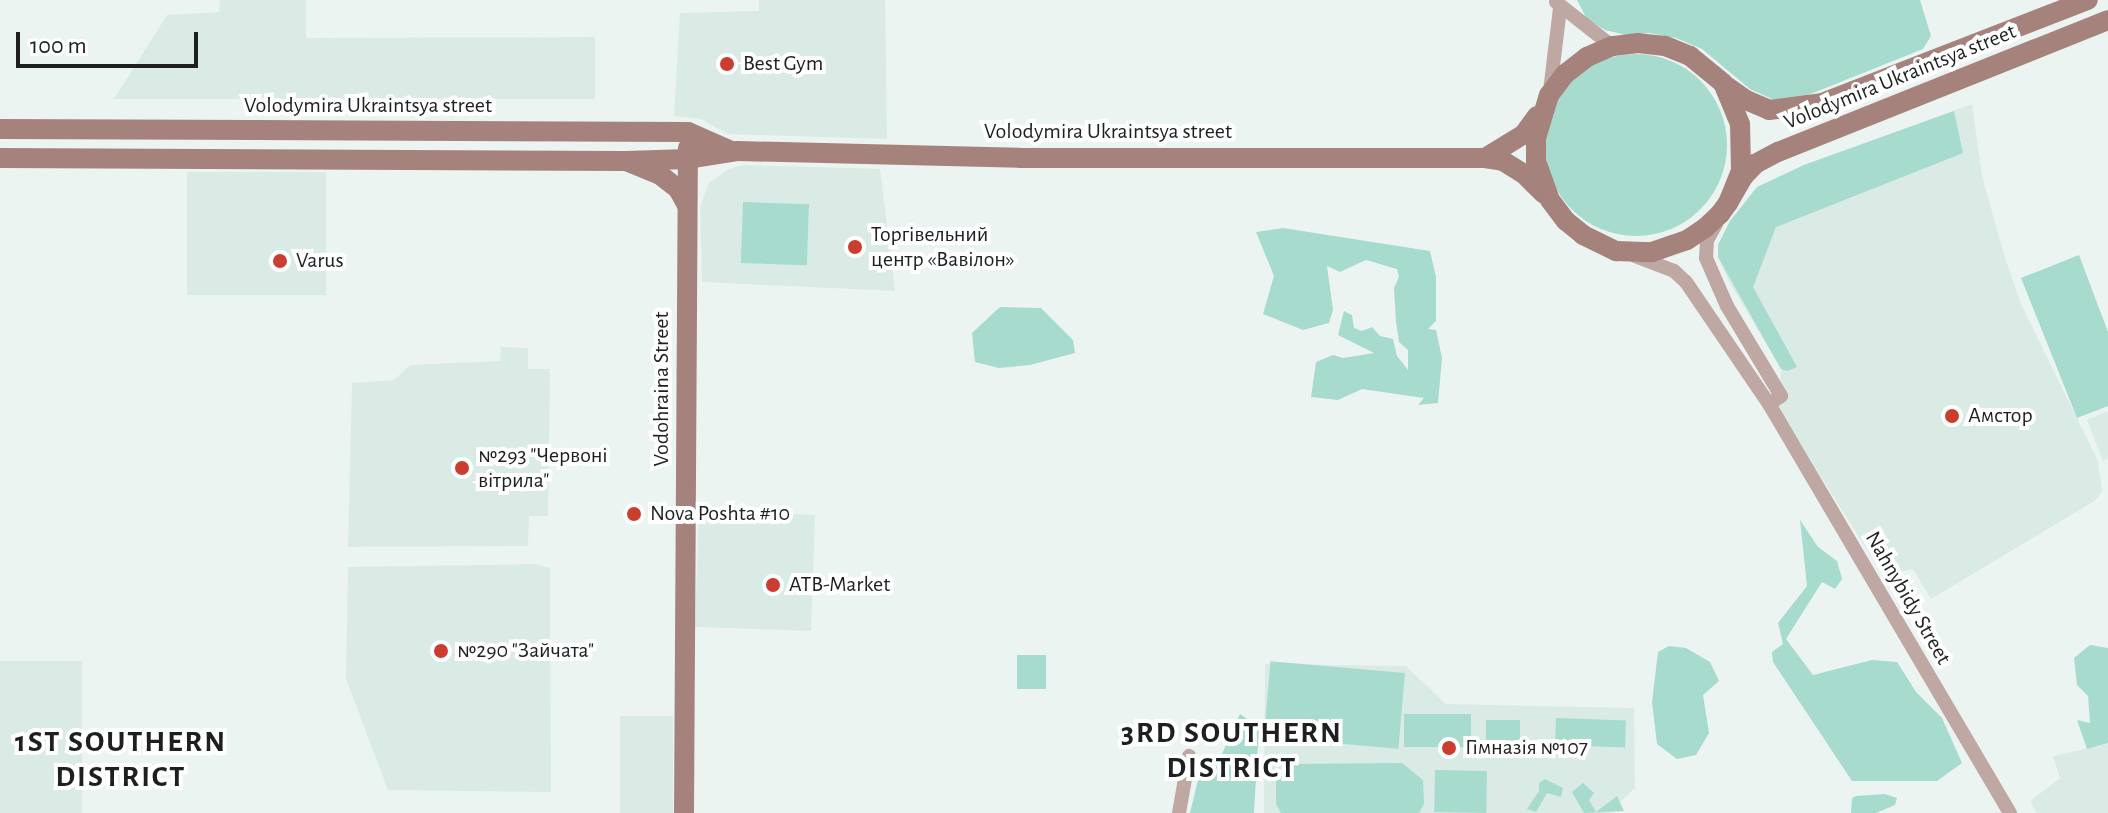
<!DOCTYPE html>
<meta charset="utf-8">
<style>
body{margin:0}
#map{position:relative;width:2108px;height:813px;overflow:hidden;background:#ecf4f2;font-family:"Alegreya Sans",sans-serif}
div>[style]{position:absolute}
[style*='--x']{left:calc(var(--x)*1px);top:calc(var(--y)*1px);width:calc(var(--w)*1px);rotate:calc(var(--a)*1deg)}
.built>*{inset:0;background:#daebe6;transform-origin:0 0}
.green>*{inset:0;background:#a6dbcd;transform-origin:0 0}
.round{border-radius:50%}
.street>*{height:14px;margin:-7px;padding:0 7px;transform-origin:7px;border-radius:7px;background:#bfa7a3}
.secondary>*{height:20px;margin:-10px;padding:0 10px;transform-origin:10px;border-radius:10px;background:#a5827c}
.dots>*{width:22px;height:22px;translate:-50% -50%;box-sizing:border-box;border:4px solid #fff;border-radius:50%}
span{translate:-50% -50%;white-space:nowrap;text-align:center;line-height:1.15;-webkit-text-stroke:8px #fff;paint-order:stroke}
.poi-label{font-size:22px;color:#1d201f}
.left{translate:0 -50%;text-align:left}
.street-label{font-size:22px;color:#1d201f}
.district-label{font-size:30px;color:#1d201f;font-weight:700;letter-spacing:2px}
.scale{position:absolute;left:16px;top:32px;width:182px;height:36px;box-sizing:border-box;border:4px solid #1d201f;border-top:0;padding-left:10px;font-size:24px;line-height:28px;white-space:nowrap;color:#1d201f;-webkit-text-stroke:6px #fff;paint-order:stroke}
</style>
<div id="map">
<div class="built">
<i style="clip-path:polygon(220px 0,306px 0,306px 38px,595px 37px,595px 99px,114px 99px,167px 15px,219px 12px)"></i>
<i style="clip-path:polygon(759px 0,885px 0,887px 139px,727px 134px,701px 119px,674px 116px,680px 13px,759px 11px)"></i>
<i style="clip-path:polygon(1972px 104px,1982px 176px,2005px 258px,2021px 304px,2098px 461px,2102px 491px,2096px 500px,1931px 599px,1913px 569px,1891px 574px,1875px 563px,1778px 408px,1781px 369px,1728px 280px,1718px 257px,1718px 245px,1730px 221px,1757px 187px,1804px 165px)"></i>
<i style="clip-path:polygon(744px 165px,880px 169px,895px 291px,702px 282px,700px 207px,709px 183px,729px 169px)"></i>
<i style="left:187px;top:172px;width:139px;height:123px"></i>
<i style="clip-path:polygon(501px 347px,528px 348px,528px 369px,550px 369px,548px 516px,529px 516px,528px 546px,348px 547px,352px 383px,394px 380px,410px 365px,500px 361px)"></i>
<i style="clip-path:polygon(2108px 411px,2108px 458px,2103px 461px,2087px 420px)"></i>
<i style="left:815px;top:515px;width:116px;height:116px;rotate:92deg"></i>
<i style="clip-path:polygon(535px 564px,550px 568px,551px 792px,388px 790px,346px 679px,348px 567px)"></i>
<i style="left:0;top:661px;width:82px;height:152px"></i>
<i style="clip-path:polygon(1265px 664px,1406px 666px,1446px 704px,1634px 708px,1635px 788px,1608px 813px,1264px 813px)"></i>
<i style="left:620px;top:716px;width:53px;height:97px"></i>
<i style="clip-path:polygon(2108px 744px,2108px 813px,2037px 813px,2030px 801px,2060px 778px,2053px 756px)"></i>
</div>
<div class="green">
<i style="clip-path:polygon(1577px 0,1920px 0,1931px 36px,1923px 49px,1793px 101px,1772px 99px,1750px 89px,1702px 49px,1676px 38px,1649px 33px,1626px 35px,1605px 30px,1587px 19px)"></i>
<i class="round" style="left:1545px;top:54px;width:182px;height:182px"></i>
<i style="clip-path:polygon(1954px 111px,1963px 153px,1776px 227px,1753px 287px,1797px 367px,1787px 371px,1781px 369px,1718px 257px,1718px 245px,1730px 221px,1757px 187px,1804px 165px)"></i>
<i style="left:743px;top:202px;width:66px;height:61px;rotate:2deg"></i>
<i style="clip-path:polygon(1283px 228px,1430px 251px,1436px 277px,1436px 321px,1428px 329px,1436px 330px,1442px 358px,1438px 403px,1418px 405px,1424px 398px,1362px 389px,1338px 400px,1311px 397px,1316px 362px,1333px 355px,1343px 358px,1374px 353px,1338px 335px,1344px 311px,1352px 315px,1354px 328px,1362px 331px,1372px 327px,1380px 336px,1393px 339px,1397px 356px,1408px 370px,1408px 350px,1399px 342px,1396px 322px,1394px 288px,1399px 277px,1397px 269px,1366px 260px,1340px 272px,1327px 266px,1333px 310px,1329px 323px,1303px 330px,1263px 314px,1274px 276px,1256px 232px)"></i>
<i style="clip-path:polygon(2079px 255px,2108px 332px,2108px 406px,2077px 418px,2021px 278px)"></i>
<i style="clip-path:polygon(1000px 307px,1041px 308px,1073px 340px,1075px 353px,1030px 365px,999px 368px,975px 362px,972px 333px)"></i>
<i style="clip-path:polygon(1800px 520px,1818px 547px,1837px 561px,1842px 579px,1835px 589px,1822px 582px,1786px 639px,1813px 675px,1872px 660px,1897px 662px,1916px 692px,1942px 718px,1962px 763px,1937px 781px,1852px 781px,1773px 662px,1772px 652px,1783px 644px,1778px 623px,1807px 586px)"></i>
<i style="clip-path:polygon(2090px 645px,2108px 648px,2108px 743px,2087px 749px,2077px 720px,2090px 723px,2088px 696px,2077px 685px,2074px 658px)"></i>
<i style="clip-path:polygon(1669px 646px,1686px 648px,1710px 662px,1719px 681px,1703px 695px,1709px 733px,1696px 755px,1677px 759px,1657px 744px,1652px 702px,1658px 652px)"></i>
<i style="left:1017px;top:655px;width:29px;height:34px"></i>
<i style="left:1405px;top:673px;width:76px;height:135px;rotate:95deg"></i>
<i style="clip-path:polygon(1240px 714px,1259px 727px,1254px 813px,1190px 813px,1204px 755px,1212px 776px)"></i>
<i style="left:1404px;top:714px;width:67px;height:33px"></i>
<i style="left:1556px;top:718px;width:70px;height:27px;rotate:2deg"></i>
<i style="left:1520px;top:720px;width:25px;height:34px;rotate:90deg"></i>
<i style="clip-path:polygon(1402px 763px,1423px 780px,1424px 804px,1419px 813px,1281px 813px,1276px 804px,1276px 781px,1295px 764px)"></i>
<i style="left:1487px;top:771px;width:42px;height:52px;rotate:91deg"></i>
<i style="clip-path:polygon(1545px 779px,1563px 788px,1561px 797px,1547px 793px,1536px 812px,1527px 809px,1539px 791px,1539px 783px)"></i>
<i style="clip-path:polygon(1583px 783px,1594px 793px,1589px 800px,1596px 812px,1617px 796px,1624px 811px,1584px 813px,1572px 792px)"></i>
<i style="clip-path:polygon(1885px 794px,1897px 798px,1895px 805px,1876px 813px,1851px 813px,1852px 798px,1856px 796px)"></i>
</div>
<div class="street">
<i style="--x:1556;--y:2;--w:71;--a:38.2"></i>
<i style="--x:1550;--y:91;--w:84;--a:-83.1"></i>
<i style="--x:1716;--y:224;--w:18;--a:119"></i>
<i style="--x:1707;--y:240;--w:18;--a:93"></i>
<i style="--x:1706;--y:258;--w:52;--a:66.4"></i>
<i style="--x:1727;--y:306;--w:105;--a:59"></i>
<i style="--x:1781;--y:396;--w:14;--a:146"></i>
<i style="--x:1769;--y:404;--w:475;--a:59.5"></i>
<i style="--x:1635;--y:256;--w:42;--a:21"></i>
<i style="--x:1674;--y:271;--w:16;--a:43"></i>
<i style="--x:1686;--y:282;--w:148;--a:55.8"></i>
<i style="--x:1179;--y:813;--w:58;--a:-80"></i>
</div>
<div class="secondary">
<i style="--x:1726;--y:86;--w:24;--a:35"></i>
<i style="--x:1746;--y:100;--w:25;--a:23"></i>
<i style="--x:1769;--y:110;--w:53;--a:-7.5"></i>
<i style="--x:1822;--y:103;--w:285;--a:-21.2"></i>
<i style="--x:0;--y:129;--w:688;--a:0.25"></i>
<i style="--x:688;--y:132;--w:47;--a:23.8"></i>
<i style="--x:0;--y:158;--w:626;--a:0.27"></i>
<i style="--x:626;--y:161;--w:35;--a:22"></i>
<i style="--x:659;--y:174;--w:24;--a:38"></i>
<i style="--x:678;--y:189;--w:18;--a:61"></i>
<i style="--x:1485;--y:158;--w:46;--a:-31.6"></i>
<i style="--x:1524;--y:134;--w:22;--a:-54"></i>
<i style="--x:626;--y:161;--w:62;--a:-1.8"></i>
<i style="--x:688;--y:159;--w:51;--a:-9.1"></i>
<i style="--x:738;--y:151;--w:284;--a:1.4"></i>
<i style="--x:1022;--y:158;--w:463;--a:0"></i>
<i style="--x:1485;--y:158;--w:18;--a:9"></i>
<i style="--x:1503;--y:161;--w:25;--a:32"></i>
<i style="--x:1524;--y:174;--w:28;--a:45"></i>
<i style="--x:1728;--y:203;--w:35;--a:-68"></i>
<i style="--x:1741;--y:171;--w:47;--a:-91.2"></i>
<i style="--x:1740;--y:124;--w:44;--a:-112.5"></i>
<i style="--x:1723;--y:83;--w:43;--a:-140.7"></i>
<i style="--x:1690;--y:56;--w:27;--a:-158"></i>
<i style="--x:1665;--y:46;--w:27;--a:-174"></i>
<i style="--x:1638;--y:43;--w:26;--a:173"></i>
<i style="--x:1612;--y:46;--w:27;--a:156"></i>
<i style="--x:1587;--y:57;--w:28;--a:142"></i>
<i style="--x:1565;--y:74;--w:26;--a:127"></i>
<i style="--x:1549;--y:95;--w:45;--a:106.8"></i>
<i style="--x:1536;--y:138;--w:23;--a:90"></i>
<i style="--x:1536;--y:161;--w:41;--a:70.3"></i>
<i style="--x:1550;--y:200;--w:26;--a:53"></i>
<i style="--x:1566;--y:221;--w:22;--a:39"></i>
<i style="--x:1583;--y:235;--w:37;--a:26"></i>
<i style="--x:1616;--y:251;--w:36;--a:2"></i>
<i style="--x:1652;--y:252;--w:37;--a:-19"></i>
<i style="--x:1687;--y:240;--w:22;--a:-34"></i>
<i style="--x:1705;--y:228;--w:21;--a:-43"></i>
<i style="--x:1720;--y:214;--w:14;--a:-54"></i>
<i style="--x:1728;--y:203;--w:30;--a:-60"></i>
<i style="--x:1743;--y:177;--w:18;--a:-47"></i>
<i style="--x:1755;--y:164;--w:26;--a:-28"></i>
<i style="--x:1778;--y:152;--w:355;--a:-21.8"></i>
<i style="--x:684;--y:813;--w:665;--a:-89.66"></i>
</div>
<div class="dots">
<i style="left:727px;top:64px;background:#ca3d2f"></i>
<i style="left:855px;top:247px;background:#ca3d2f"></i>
<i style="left:280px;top:261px;background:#ca3d2f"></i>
<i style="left:1952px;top:416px;background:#ca3d2f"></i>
<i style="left:462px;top:468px;background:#ca3d2f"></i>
<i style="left:634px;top:514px;background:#ca3d2f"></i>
<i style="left:773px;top:585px;background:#ca3d2f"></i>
<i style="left:441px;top:651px;background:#ca3d2f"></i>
<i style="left:1449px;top:748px;background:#ca3d2f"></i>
</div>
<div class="poi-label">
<span class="left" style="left:743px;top:64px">Best Gym</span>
<span class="left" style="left:871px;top:247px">Торгівельний<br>центр «Вавілон»</span>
<span class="left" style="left:296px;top:261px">Varus</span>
<span class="left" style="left:1968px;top:416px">Амстор</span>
<span class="left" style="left:478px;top:468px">№293 "Червоні<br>вітрила"</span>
<span class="left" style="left:650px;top:514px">Nova Poshta #10</span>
<span class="left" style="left:789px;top:585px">ATB-Market</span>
<span class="left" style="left:457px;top:651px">№290 "Зайчата"</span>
<span class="left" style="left:1465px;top:748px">Гімназія №107</span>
</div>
<div class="street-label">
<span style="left:1900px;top:77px;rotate:-22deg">Volodymira Ukraintsya street</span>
<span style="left:368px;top:106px">Volodymira Ukraintsya street</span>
<span style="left:1108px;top:132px">Volodymira Ukraintsya street</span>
<span style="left:662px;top:389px;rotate:-90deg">Vodohraina Street</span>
<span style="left:1908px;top:598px;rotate:60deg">Nahnybidy Street</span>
</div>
<div class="district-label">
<span style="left:1232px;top:750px">3RD SOUTHERN<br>DISTRICT</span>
<span style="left:121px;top:759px">1ST SOUTHERN<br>DISTRICT</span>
</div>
<div class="scale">100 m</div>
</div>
